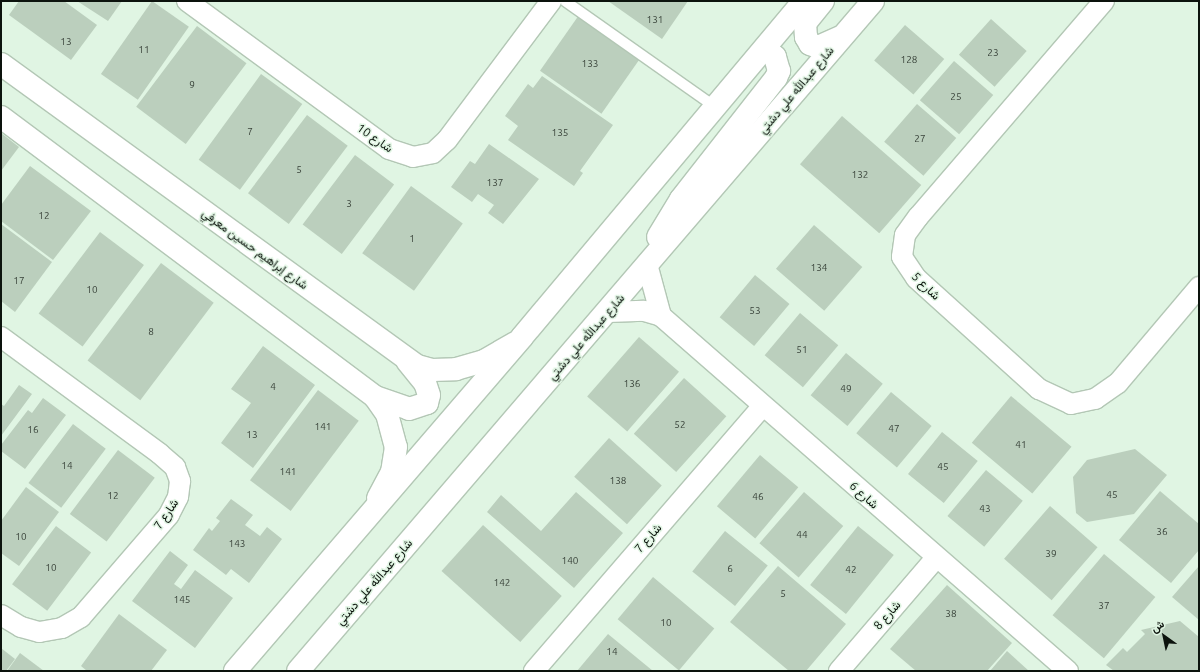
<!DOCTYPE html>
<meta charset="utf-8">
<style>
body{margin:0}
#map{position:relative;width:1200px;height:672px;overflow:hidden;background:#e0f5e3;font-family:Ubuntu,Vazirmatn,sans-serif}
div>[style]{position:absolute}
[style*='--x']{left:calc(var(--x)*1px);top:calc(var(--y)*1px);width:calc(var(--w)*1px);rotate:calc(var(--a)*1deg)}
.building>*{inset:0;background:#bbcfbd;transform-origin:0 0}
.roads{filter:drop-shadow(1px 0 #b3c7b5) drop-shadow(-1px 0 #b3c7b5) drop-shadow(0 1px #b3c7b5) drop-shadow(0 -1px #b3c7b5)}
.service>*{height:10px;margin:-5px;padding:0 5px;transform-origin:5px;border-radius:5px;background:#fff}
.minor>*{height:20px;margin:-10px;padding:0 10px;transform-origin:10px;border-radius:10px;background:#fff}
.tertiary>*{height:22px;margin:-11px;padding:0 11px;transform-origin:11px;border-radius:11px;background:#fff}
.secondary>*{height:22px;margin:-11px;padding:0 11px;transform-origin:11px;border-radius:11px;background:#fff}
span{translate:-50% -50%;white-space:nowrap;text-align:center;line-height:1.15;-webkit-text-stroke:3px #e0f5e3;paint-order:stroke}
.number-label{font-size:10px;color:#384239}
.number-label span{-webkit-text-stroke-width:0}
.street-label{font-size:12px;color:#0c130d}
.frame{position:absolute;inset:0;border:2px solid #0c130d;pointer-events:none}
.north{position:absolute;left:1144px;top:616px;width:40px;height:40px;-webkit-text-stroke:3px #e0f5e3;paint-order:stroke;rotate:327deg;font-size:11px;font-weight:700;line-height:16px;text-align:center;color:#0c130d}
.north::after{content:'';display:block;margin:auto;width:14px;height:18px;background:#0c130d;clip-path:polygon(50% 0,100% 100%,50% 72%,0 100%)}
</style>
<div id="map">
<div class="building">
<i style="clip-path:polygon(19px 1px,64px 1px,97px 25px,71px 60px,9px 15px)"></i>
<i style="clip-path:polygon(77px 1px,122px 1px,108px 21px)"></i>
<i style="left:152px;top:1px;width:45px;height:89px;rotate:35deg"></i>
<i style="clip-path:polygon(608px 1px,688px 1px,662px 39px)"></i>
<i style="left:579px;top:15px;width:75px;height:68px;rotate:35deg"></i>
<i style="left:991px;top:19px;width:48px;height:48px;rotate:42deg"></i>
<i style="left:905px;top:25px;width:52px;height:47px;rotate:41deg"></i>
<i style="left:197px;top:26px;width:62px;height:101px;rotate:37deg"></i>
<i style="left:954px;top:61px;width:52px;height:52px;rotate:41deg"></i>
<i style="left:261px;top:74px;width:51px;height:106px;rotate:36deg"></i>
<i style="clip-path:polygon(542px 76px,613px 125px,580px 171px,583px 173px,574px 186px,508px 140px,518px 126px,505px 116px,528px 84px,533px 88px)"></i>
<i style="left:917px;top:104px;width:52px;height:50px;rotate:41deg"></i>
<i style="left:307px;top:115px;width:51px;height:98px;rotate:37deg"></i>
<i style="left:842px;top:116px;width:105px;height:64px;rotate:41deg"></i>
<i style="clip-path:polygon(1px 133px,19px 147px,1px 171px)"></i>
<i style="clip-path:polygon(489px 144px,539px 179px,503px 224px,488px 213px,494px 205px,478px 194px,472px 202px,451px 187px,470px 161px,475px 164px)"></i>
<i style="left:355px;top:155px;width:49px;height:87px;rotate:37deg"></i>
<i style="clip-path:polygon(30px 166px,91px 211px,53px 260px,1px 221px,1px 205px)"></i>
<i style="left:411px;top:186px;width:64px;height:83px;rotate:36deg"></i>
<i style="clip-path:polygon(1px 224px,52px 262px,15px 312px,1px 301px)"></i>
<i style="left:814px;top:225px;width:64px;height:58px;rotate:41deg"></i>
<i style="left:100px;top:232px;width:55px;height:102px;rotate:37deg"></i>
<i style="left:161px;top:263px;width:66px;height:122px;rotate:37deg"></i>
<i style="left:755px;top:275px;width:45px;height:55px;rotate:40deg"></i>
<i style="left:800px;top:313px;width:50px;height:55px;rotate:40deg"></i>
<i style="left:639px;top:337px;width:53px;height:79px;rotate:41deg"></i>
<i style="clip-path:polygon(263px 346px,315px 385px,253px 468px,221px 443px,251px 403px,231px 389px)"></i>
<i style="left:846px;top:353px;width:48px;height:55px;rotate:40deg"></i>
<i style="left:684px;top:378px;width:57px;height:75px;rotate:42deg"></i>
<i style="clip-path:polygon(19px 385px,32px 394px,1px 436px,1px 404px,4px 406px)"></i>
<i style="left:318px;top:390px;width:51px;height:113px;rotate:37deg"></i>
<i style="left:891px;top:392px;width:53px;height:54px;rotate:40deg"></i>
<i style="left:1011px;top:396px;width:79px;height:61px;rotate:40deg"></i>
<i style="clip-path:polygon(43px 398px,66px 415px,25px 469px,1px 451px,1px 445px,28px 410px,32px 413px)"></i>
<i style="left:73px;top:424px;width:41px;height:74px;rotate:37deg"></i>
<i style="left:942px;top:432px;width:46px;height:54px;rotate:39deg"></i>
<i style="left:609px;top:438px;width:71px;height:52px;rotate:42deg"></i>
<i style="clip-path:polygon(1135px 449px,1167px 475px,1134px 514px,1087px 522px,1076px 513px,1073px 477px,1087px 460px)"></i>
<i style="left:118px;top:450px;width:46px;height:80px;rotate:37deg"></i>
<i style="left:760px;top:455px;width:50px;height:67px;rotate:40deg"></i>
<i style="left:986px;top:470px;width:48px;height:60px;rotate:40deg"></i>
<i style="clip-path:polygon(26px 487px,59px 512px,19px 566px,1px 553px,1px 521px)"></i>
<i style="clip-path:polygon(1160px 491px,1199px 524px,1199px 550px,1171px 583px,1119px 540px)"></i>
<i style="clip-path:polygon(576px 492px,623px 533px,574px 588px,487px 512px,501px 495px,541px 531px)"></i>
<i style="left:804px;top:492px;width:52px;height:68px;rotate:41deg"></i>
<i style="clip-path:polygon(231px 499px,253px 515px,245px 525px,260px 536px,267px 527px,282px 539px,249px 583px,231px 569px,226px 575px,193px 550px,209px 528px,212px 531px,220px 521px,216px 518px)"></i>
<i style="left:1050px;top:506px;width:63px;height:70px;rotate:41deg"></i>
<i style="left:483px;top:525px;width:106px;height:62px;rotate:42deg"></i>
<i style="left:56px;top:526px;width:44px;height:73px;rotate:37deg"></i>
<i style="left:858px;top:526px;width:46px;height:76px;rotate:39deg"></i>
<i style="left:725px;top:531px;width:55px;height:52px;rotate:39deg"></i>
<i style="clip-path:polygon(170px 551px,188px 565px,174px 584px,181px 589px,195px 570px,233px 598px,195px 648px,132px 601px)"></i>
<i style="left:1104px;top:554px;width:67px;height:80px;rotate:40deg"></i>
<i style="clip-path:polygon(778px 566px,846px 624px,806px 671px,789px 671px,730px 622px)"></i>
<i style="clip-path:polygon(1199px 566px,1199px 620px,1172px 597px)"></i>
<i style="left:653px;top:577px;width:80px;height:55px;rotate:40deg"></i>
<i style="clip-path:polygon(947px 585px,1012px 643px,987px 671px,916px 671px,890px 649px)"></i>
<i style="clip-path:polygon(119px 614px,167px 650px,151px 671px,87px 671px,81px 666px)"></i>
<i style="clip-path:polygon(1180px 621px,1199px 637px,1198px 671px,1114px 671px,1106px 665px,1123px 648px,1127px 652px,1145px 634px,1141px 630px)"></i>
<i style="clip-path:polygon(608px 634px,653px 671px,577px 671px)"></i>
<i style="clip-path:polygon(1px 648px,15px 659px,6px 671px,1px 671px)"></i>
<i style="clip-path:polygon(1007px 651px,1029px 671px,990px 671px)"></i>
<i style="clip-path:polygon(20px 653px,44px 671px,7px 671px)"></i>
</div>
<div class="roads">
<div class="service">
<i style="--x:565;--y:1;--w:184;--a:35.2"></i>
</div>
<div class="minor">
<i style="--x:187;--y:1;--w:250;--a:36.2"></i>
<i style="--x:389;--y:149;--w:25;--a:18"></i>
<i style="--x:413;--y:157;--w:20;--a:-11"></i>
<i style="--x:433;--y:153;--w:19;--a:-43"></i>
<i style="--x:447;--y:140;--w:174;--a:-53.2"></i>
<i style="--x:1104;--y:1;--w:285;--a:130.7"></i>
<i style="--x:918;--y:217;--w:22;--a:126"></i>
<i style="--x:905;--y:235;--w:22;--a:98"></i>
<i style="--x:902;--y:257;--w:25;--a:56"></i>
<i style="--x:916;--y:278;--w:166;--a:42.1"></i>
<i style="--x:1039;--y:389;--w:35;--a:25"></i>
<i style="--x:1071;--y:404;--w:25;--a:-12"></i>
<i style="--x:1095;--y:399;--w:28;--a:-35"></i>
<i style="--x:1118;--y:383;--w:126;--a:-49.8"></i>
<i style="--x:647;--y:264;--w:54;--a:74.9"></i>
<i style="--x:661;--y:316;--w:540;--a:41.1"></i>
<i style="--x:608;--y:312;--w:36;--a:-2"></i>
<i style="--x:644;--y:311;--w:18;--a:16"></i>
<i style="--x:1;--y:337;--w:197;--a:36.3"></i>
<i style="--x:160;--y:454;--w:20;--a:41"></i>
<i style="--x:175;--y:467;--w:15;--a:70"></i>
<i style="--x:180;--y:481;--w:16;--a:97"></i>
<i style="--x:178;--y:497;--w:20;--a:117"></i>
<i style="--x:169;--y:515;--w:135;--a:130.8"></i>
<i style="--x:81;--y:617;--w:22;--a:150"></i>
<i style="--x:62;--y:628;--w:23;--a:170"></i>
<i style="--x:39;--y:632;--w:19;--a:-164"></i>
<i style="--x:21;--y:627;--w:23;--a:-149"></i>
<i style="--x:534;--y:671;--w:350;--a:-49.2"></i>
<i style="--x:839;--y:671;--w:149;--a:-49.4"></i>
</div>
<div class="tertiary">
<i style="--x:1;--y:64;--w:514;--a:35.98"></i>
<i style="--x:417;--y:366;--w:16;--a:15"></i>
<i style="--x:432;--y:370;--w:24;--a:-2"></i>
<i style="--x:456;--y:369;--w:29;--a:-16"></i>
<i style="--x:484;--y:361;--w:36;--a:-30"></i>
<i style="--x:1;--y:117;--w:467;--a:36.8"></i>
<i style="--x:375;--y:397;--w:21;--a:55"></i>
<i style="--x:387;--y:414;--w:34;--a:75"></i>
<i style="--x:396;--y:447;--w:25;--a:99"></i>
<i style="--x:392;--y:472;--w:30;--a:118"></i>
<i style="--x:375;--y:397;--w:36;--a:19"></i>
<i style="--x:409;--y:409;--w:19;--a:-18"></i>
<i style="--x:427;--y:403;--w:8;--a:-76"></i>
<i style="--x:429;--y:395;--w:13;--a:-108"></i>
<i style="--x:425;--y:383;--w:28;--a:-129"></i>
</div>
<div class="secondary">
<i style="--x:823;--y:1;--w:28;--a:129"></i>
<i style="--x:805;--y:23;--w:14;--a:86"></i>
<i style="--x:806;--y:37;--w:8;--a:60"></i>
<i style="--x:810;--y:44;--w:9;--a:21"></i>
<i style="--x:818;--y:47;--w:24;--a:-24"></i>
<i style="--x:658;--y:237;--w:44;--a:-58.8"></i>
<i style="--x:681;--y:199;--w:154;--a:-51.9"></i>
<i style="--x:776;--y:78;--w:8;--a:-67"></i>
<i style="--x:779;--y:71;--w:15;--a:-106"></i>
<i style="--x:775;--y:57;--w:13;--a:-138"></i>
<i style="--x:235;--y:671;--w:440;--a:-49.3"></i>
<i style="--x:522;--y:337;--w:439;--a:-50"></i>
<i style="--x:298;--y:671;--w:883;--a:-49.36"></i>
</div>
</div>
<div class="number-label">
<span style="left:655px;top:20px">131</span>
<span style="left:66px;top:42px">13</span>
<span style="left:144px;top:50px">11</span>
<span style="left:993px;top:53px">23</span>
<span style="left:909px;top:60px">128</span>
<span style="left:590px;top:64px">133</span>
<span style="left:192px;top:85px">9</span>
<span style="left:956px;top:97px">25</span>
<span style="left:250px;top:132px">7</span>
<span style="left:560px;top:133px">135</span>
<span style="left:920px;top:139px">27</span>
<span style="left:299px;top:170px">5</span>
<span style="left:860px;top:175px">132</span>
<span style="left:495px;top:183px">137</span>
<span style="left:349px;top:204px">3</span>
<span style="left:44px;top:216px">12</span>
<span style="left:412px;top:239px">1</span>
<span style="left:819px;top:268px">134</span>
<span style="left:19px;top:281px">17</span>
<span style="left:92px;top:290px">10</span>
<span style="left:755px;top:311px">53</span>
<span style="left:151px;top:332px">8</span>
<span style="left:802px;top:350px">51</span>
<span style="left:632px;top:384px">136</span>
<span style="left:273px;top:387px">4</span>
<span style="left:846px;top:389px">49</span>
<span style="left:680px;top:425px">52</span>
<span style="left:323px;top:427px">141</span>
<span style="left:894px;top:429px">47</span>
<span style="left:33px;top:430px">16</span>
<span style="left:252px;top:435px">13</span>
<span style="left:1021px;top:445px">41</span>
<span style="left:67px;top:466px">14</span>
<span style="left:943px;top:467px">45</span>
<span style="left:288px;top:472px">141</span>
<span style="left:618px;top:481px">138</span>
<span style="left:1112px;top:495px">45</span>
<span style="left:113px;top:496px">12</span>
<span style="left:758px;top:497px">46</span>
<span style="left:985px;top:509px">43</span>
<span style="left:1162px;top:532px">36</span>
<span style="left:802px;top:535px">44</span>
<span style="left:21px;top:537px">10</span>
<span style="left:237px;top:544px">143</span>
<span style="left:1051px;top:554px">39</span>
<span style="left:570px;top:561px">140</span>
<span style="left:51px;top:568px">10</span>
<span style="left:730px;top:569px">6</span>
<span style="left:851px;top:570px">42</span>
<span style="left:502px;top:583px">142</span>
<span style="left:783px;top:594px">5</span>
<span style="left:182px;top:600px">145</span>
<span style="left:1104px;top:606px">37</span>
<span style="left:951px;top:614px">38</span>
<span style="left:666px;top:623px">10</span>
<span style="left:612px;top:652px">14</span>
</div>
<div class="street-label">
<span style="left:796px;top:90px;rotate:-50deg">شارع عبدالله علي دشتي</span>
<span style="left:375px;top:138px;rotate:35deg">شارع 10</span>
<span style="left:255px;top:249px;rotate:36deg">شارع إبراهيم حسين معرفي</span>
<span style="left:926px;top:286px;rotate:44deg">شارع 5</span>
<span style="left:586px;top:337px;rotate:-49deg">شارع عبدالله علي دشتي</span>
<span style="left:864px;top:495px;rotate:42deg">شارع 6</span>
<span style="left:166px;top:514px;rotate:-56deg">شارع 7</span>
<span style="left:648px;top:538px;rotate:-49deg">شارع 7</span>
<span style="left:374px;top:582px;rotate:-49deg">شارع عبدالله علي دشتي</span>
<span style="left:887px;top:615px;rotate:-49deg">شارع 8</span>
</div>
<div class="frame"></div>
<div class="north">ش</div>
</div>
